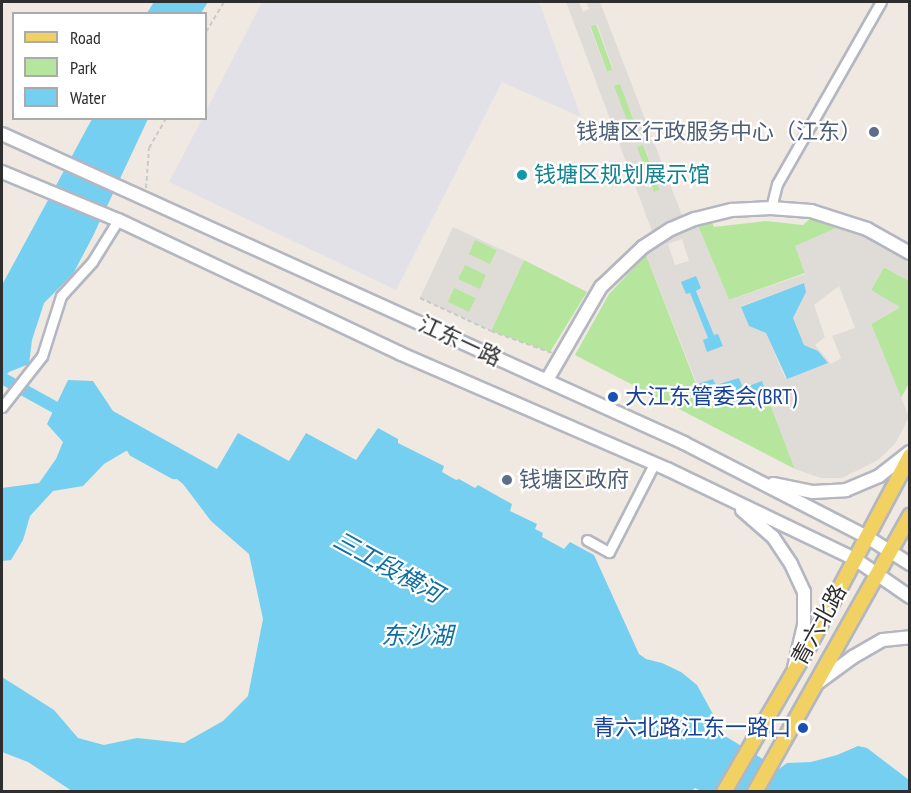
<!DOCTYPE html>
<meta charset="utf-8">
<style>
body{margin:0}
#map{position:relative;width:911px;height:793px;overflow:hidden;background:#efe9e1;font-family:"PT Sans Narrow","Noto Sans SC",sans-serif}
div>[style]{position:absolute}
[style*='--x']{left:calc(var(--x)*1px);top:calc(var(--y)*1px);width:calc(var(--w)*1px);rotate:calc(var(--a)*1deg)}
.industrial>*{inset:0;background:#e3e1e8}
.green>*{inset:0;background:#b6e59e;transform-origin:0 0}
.plaza>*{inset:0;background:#dfdcd8}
.water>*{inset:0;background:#75cff0}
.canal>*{height:12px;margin:-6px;padding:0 6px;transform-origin:6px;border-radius:6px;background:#75cff0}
.path>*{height:2px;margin-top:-1px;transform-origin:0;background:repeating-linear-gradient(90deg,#c9c9c9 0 4.5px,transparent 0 7.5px)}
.roads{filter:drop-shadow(2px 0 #b4b7c1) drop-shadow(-2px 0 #b4b7c1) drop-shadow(0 2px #b4b7c1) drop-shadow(0 -2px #b4b7c1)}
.street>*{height:9px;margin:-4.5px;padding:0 4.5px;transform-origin:4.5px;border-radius:4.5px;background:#fff}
.secondary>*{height:12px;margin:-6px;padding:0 6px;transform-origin:6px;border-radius:6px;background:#fff}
.primary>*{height:14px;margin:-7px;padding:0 7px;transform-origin:7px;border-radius:7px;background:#f2d163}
.dots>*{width:16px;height:16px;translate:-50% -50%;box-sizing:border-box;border:3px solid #fff;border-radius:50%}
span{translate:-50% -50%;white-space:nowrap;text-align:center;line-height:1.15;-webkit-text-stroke:4.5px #fff;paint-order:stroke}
.service-label{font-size:22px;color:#4e5e75}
.right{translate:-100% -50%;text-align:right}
.left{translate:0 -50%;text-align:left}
.culture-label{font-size:22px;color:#0d838f}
.street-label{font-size:22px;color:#2e2e2e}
.transit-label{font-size:22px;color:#164399}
.water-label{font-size:24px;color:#0d6fa3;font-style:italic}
.frame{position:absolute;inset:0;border:3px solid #2e2e2e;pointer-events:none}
.legend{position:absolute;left:12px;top:12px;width:195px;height:108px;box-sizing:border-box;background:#fff;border:2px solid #ababab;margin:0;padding:8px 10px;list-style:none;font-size:18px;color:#2e2e2e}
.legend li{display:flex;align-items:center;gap:12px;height:30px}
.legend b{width:30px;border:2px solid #ababab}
</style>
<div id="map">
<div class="industrial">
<i style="clip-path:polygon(262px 2px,539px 2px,581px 117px,502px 82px,396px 290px,169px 182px,202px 119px,206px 118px,206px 111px)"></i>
</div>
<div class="green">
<i style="left:596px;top:24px;width:49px;height:6px;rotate:70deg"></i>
<i style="left:620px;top:83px;width:49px;height:7px;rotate:70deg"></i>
<i style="left:643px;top:144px;width:49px;height:7px;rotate:70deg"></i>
<i style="clip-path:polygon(811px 218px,841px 226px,805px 273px,729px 300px,698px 226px,711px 220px,714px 227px,766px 221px,803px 225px)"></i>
<i style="left:475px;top:239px;width:25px;height:17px;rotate:27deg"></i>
<i style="clip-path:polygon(646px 255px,703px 402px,730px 393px,734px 404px,766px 393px,795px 469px,575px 355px,609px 294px)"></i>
<i style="clip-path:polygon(524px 260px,587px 292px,550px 352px,491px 331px)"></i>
<i style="left:465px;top:264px;width:25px;height:17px;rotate:27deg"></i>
<i style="clip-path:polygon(884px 267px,909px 281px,909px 383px,901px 398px,871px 324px,899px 308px,871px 290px)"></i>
<i style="left:454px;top:287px;width:25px;height:17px;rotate:27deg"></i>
</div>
<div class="plaza">
<i style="clip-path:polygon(evenodd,566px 2px,579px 2px,583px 12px,589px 9px,586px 2px,600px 2px,685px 223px,695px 219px,729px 300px,805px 274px,795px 246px,847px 223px,909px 253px,909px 281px,884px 267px,871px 290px,900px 307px,871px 324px,909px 417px,895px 444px,878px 460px,842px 478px,821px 478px,795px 469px,762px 382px,742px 388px,716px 386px,713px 379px,697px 384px,643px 247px,655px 239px,566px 2px,597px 24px,613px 69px,607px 72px,590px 27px,597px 24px,566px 2px,620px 84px,637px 129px,631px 131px,614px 86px,620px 84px,566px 2px,644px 145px,660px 190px,654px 192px,637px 147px,644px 145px,566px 2px,682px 239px,689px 261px,675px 265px,668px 244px,682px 239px,566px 2px,804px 283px,793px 318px,804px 345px,818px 351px,828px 363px,785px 378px,766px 333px,749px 326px,742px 306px,804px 283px,566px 2px,839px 286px,855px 328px,832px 336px,841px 358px,831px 364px,815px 345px,825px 337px,814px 305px,839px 286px,566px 2px,696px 290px,714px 336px,708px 338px,690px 293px,696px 290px)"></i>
<i style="clip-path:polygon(evenodd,453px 227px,524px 260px,491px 331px,420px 298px,453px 227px,475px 240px,497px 250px,490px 264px,469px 254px,475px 240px,453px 227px,465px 265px,486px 275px,480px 289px,458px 279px,465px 265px,453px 227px,454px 288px,476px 298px,469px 312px,448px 302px,454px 288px)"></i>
</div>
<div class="water">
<i style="clip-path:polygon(154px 2px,208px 2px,201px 13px,147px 13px)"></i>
<i style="clip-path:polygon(92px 119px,148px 119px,93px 236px,73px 274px,44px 303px,32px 340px,29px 364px,9px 372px,2px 379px,2px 285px)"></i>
<i style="clip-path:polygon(696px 276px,701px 288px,696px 291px,714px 335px,718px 334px,723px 346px,707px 352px,703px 340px,708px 338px,690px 293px,686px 294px,681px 282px)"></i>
<i style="clip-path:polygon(804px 283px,806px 292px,793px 318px,804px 345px,818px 351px,828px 363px,787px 379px,766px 333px,749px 326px,741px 307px)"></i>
<i style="clip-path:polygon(739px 378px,743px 388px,762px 381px,766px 393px,734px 404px,730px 394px,703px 403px,697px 384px,713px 379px,716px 385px)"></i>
<i style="clip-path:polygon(68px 380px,93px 381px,113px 411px,217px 469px,238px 433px,289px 461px,306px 433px,356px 460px,378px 428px,398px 439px,398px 443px,444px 466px,442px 472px,456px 480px,459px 479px,475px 488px,478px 485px,512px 504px,510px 511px,537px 524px,535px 529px,543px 533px,542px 537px,564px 549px,570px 542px,594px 555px,639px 654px,646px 659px,662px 663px,681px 672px,697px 685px,725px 736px,779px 769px,787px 763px,811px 762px,837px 755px,858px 746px,867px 748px,909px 780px,909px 791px,704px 792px,695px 788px,690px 792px,72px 791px,28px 762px,2px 752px,2px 677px,54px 710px,78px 738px,104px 745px,137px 738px,184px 743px,223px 721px,248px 696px,263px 619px,249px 554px,211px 521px,183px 484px,155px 461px,126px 451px,104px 464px,83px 486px,53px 491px,30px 516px,23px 540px,11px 560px,2px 561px,2px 488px,39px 483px,56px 459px,63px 442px,47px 424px)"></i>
</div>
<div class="canal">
<i style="--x:2;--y:378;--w:77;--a:28.9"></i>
<i style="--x:134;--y:451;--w:46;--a:28.8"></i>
</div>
<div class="path">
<i style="--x:206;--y:32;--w:35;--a:-59"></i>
<i style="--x:146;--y:188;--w:40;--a:-85.7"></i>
<i style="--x:149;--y:148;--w:34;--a:-60"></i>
<i style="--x:420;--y:298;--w:78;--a:24.9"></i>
<i style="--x:491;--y:331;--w:65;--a:19.8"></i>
</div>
<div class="roads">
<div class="street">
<i style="--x:771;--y:208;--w:25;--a:-76"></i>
<i style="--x:777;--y:184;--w:210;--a:-60.3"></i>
<i style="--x:2;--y:407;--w:65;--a:-51.9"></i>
<i style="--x:42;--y:356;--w:63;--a:-72.4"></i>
<i style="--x:61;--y:296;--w:46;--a:-47.6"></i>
<i style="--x:92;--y:262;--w:49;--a:-58.2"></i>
<i style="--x:587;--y:540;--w:25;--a:29"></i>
<i style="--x:609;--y:552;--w:99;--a:-62.9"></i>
</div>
<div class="secondary">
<i style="--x:2;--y:134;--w:749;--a:24.37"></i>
<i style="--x:684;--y:443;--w:206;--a:27.2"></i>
<i style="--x:867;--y:537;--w:51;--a:32.1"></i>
<i style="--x:2;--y:172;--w:126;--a:22.5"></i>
<i style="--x:118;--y:220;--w:313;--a:25.3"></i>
<i style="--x:401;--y:354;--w:290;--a:23.4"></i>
<i style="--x:667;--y:469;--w:208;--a:25.6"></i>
<i style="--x:855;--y:559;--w:67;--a:34.6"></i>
<i style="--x:547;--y:380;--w:108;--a:-59.9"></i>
<i style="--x:601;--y:287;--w:58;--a:-43.6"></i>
<i style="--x:643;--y:247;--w:33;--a:-33"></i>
<i style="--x:671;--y:229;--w:26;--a:-23"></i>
<i style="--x:695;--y:219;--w:38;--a:-14"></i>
<i style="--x:732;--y:210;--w:39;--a:-3"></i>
<i style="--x:771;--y:208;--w:40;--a:4.3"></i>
<i style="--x:811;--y:211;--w:59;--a:17.8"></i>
<i style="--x:867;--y:229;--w:49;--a:29.2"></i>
<i style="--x:773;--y:484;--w:41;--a:11.3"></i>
<i style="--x:813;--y:492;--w:33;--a:-3"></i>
<i style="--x:846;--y:490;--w:36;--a:-23"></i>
<i style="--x:879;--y:476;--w:39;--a:-38"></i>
<i style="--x:742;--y:510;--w:41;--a:41.1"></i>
<i style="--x:773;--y:537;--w:32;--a:56"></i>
<i style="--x:791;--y:564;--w:31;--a:65"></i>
<i style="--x:804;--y:592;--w:33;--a:90"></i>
<i style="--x:804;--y:625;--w:44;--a:103.1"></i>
<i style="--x:815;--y:685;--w:47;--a:-36.4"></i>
<i style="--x:853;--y:657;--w:34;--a:-30"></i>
<i style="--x:883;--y:640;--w:27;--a:-6"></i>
</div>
<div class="primary">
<i style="--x:724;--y:792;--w:171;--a:-59.8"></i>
<i style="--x:810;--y:644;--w:213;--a:-62"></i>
<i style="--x:755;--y:792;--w:317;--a:-60.7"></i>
</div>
</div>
<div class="dots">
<i style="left:874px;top:132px;background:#5c6f8a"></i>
<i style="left:522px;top:175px;background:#0f9aa8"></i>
<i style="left:613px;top:397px;background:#1a4fb4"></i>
<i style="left:507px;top:480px;background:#5c6f8a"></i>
<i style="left:803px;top:728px;background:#1a4fb4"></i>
</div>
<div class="service-label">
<span class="right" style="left:862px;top:132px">钱塘区行政服务中心（江东）</span>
<span class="left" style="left:519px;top:480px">钱塘区政府</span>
</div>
<div class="culture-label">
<span class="left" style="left:534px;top:175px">钱塘区规划展示馆</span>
</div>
<div class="street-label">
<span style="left:460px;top:341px;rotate:25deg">江东一路</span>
<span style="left:819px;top:625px;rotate:-61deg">青六北路</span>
</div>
<div class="transit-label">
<span class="left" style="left:625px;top:397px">大江东管委会(BRT)</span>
<span class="right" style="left:791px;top:728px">青六北路江东一路口</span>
</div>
<div class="water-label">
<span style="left:388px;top:567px;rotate:29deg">三工段横河</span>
<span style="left:417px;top:636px">东沙湖</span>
</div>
<div class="frame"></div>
<ul class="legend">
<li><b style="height:8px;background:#f2d163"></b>Road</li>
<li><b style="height:16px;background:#b6e59e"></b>Park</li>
<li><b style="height:16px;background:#75cff0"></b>Water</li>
</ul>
</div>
